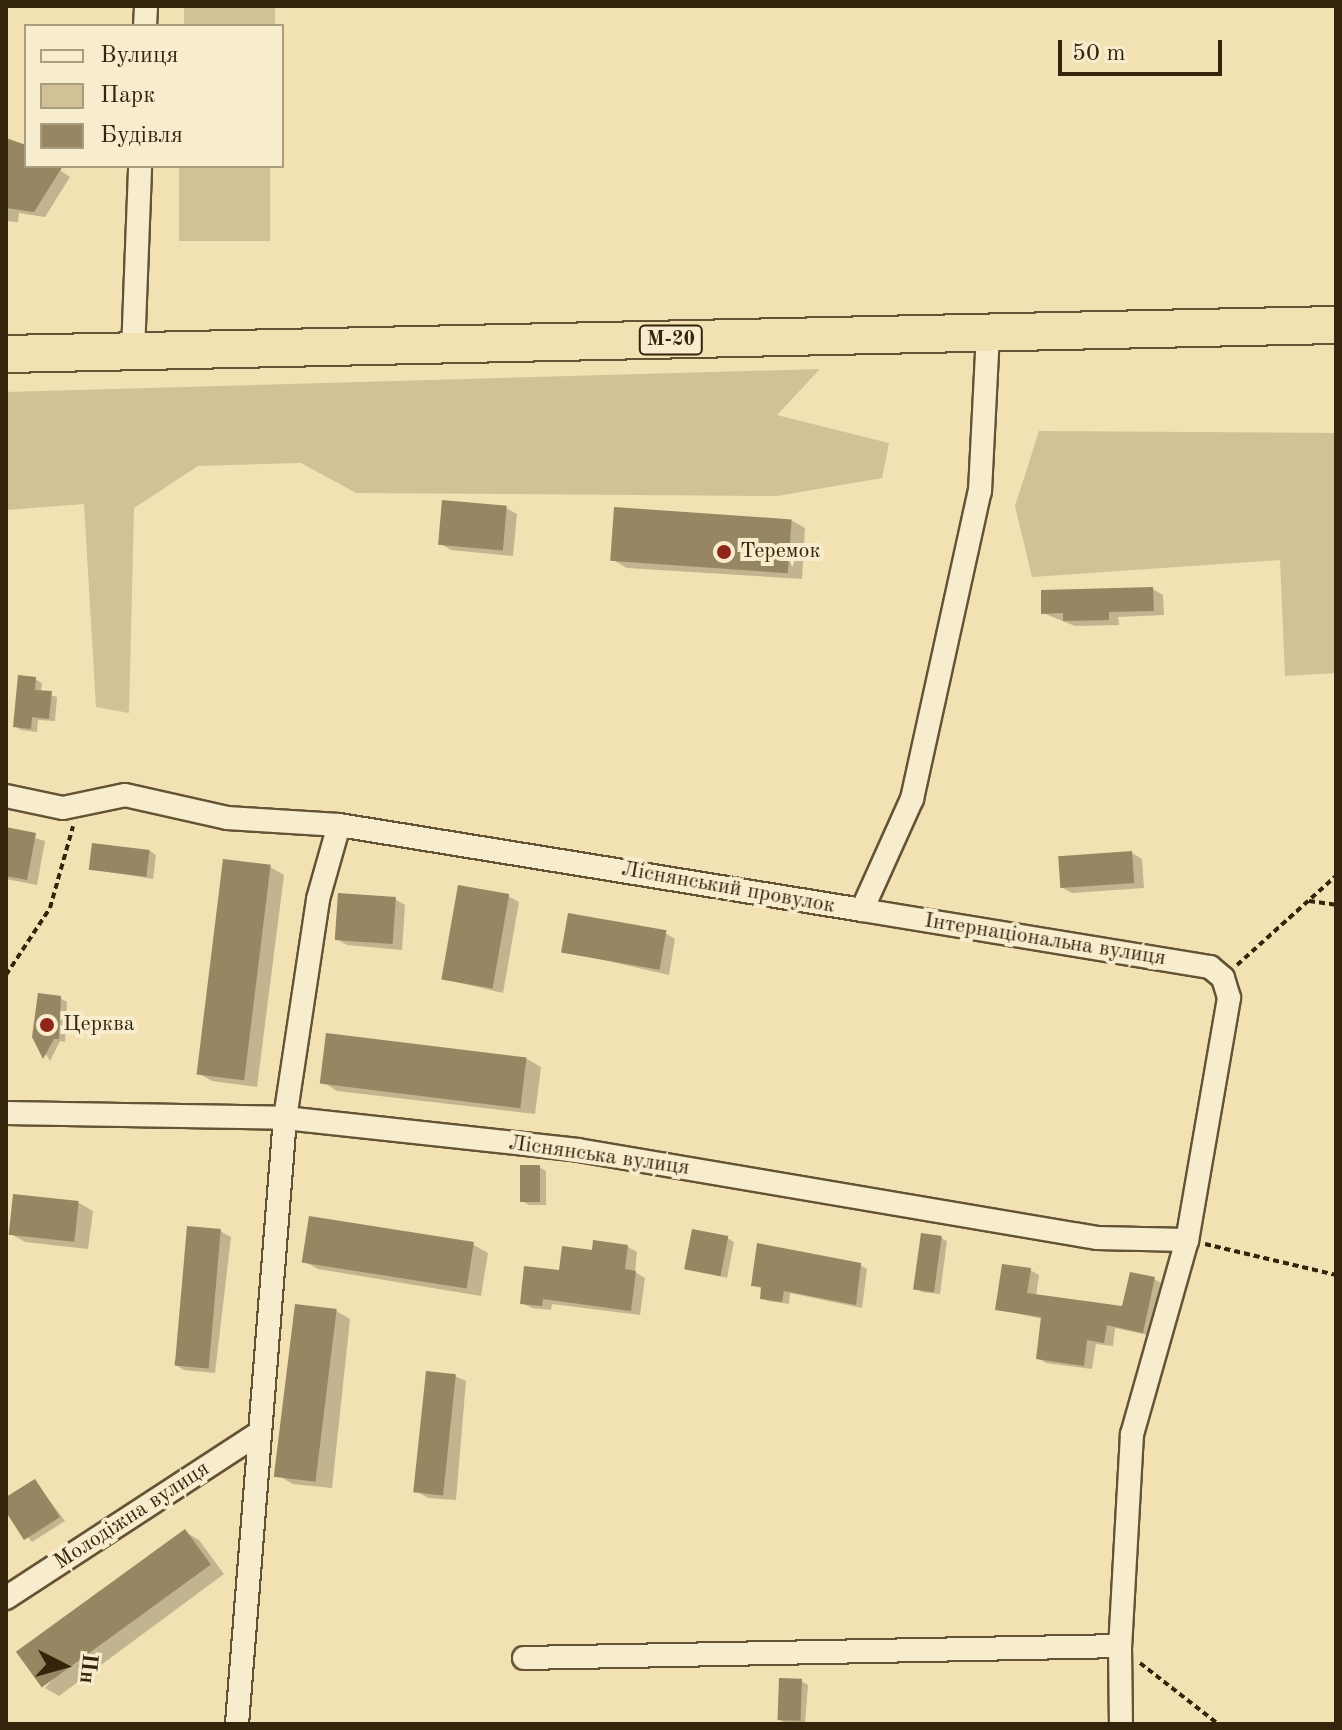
<!DOCTYPE html>
<meta charset="utf-8">
<style>
body{margin:0}
#map{position:relative;width:1342px;height:1730px;overflow:hidden;background:#f2e1b2;font-family:"Old Standard TT",serif}
div>[style]{position:absolute}
[style*='--x']{left:calc(var(--x)*1px);top:calc(var(--y)*1px);width:calc(var(--w)*1px);rotate:calc(var(--a)*1deg)}
.green>*{inset:0;background:#d2c196;transform-origin:0 0}
.shadow>*{inset:0;background:#0003}
.building>*{inset:0;background:#978662;transform-origin:0 0}
.path>*{height:4px;margin-top:-2px;transform-origin:0;background:repeating-linear-gradient(90deg,#34240b 0 6px,transparent 0 10px)}
.roads{filter:drop-shadow(2px 0 #645335) drop-shadow(-2px 0 #645335) drop-shadow(0 2px #645335) drop-shadow(0 -2px #645335)}
.minor>*{height:22px;margin:-11px;padding:0 11px;transform-origin:11px;border-radius:11px;background:#f7eccd}
.trunk>*{height:36px;margin:-18px;padding:0 18px;transform-origin:18px;border-radius:18px;background:#f2e1b2}
.dots>*{width:22px;height:22px;translate:-50% -50%;box-sizing:border-box;border:4px solid #f7eccd;border-radius:50%}
span{translate:-50% -50%;white-space:nowrap;text-align:center;line-height:1.15;-webkit-text-stroke:8px #f7eccd;paint-order:stroke}
.shield-label span{padding:2px 6px;background:#f7eccd;border:2px solid;border-radius:6px;-webkit-text-stroke-width:0}
.shield-label{font-size:20px;color:#34240b;font-weight:700}
.poi-label{font-size:22px;color:#34240b}
.left{translate:0 -50%;text-align:left}
.street-label{font-size:22px;color:#34240b}
.frame{position:absolute;inset:0;border:8px solid #34240b;pointer-events:none}
.legend{position:absolute;left:24px;top:24px;width:260px;height:144px;box-sizing:border-box;background:#f7eccd;border:2px solid #a99c7f;margin:0;padding:10px 14px;list-style:none;font-size:24px;color:#34240b}
.legend li{display:flex;align-items:center;gap:16px;height:40px}
.legend b{width:40px;border:2px solid #a99c7f}
.north{position:absolute;left:24px;top:1626px;width:80px;height:80px;-webkit-text-stroke:6px #f7eccd;paint-order:stroke;rotate:96deg;font-size:22px;font-weight:700;line-height:32px;text-align:center;color:#34240b}
.north::after{content:'';display:block;margin:auto;width:28px;height:36px;background:#34240b;clip-path:polygon(50% 0,100% 100%,50% 72%,0 100%)}
.scale{position:absolute;left:1058px;top:40px;width:164px;height:36px;box-sizing:border-box;border:4px solid #34240b;border-top:0;padding-left:10px;font-size:24px;line-height:28px;white-space:nowrap;color:#34240b;-webkit-text-stroke:6px #f7eccd;paint-order:stroke}
</style>
<div id="map">
<div class="green">
<i style="left:184px;top:6px;width:91px;height:20px"></i>
<i style="left:179px;top:166px;width:91px;height:75px"></i>
<i style="clip-path:polygon(820px 369px,777px 415px,889px 443px,882px 478px,777px 496px,356px 493px,301px 463px,198px 466px,134px 508px,129px 713px,96px 707px,84px 504px,6px 510px,6px 392px)"></i>
<i style="clip-path:polygon(1039px 431px,1336px 433px,1336px 673px,1285px 676px,1280px 560px,1032px 577px,1015px 506px)"></i>
</div>
<div class="shadow">
<i style="clip-path:polygon(6px 140px,26px 147px,26px 166px,54px 166px,70px 177px,45px 217px,19px 213px,18px 222px,6px 221px)"></i>
<i style="clip-path:polygon(506px 508px,517px 514px,513px 556px,451px 550px,441px 544px)"></i>
<i style="clip-path:polygon(791px 520px,805px 528px,802px 579px,627px 568px,613px 560px)"></i>
<i style="clip-path:polygon(1153px 589px,1163px 595px,1164px 615px,1118px 617px,1119px 625px,1075px 626px,1043px 613px)"></i>
<i style="clip-path:polygon(35px 679px,42px 683px,41px 692px,57px 697px,55px 721px,38px 720px,37px 732px,21px 730px,15px 726px)"></i>
<i style="clip-path:polygon(6px 829px,45px 841px,37px 885px,6px 879px)"></i>
<i style="clip-path:polygon(150px 851px,156px 855px,153px 879px,91px 869px)"></i>
<i style="clip-path:polygon(1132px 853px,1142px 859px,1144px 888px,1072px 893px,1061px 887px)"></i>
<i style="clip-path:polygon(270px 867px,284px 875px,257px 1087px,212px 1081px,198px 1073px)"></i>
<i style="clip-path:polygon(508px 896px,519px 902px,503px 993px,444px 979px)"></i>
<i style="clip-path:polygon(395px 899px,405px 905px,402px 950px,347px 945px,337px 939px)"></i>
<i style="clip-path:polygon(665px 933px,675px 939px,669px 975px,564px 951px)"></i>
<i style="clip-path:polygon(60px 998px,67px 1002px,65px 1042px,60px 1041px,50px 1061px,34px 1036px)"></i>
<i style="clip-path:polygon(527px 1059px,541px 1067px,535px 1114px,337px 1091px,323px 1082px)"></i>
<i style="clip-path:polygon(539px 1167px,546px 1171px,546px 1205px,529px 1205px,522px 1201px)"></i>
<i style="clip-path:polygon(79px 1203px,93px 1211px,88px 1249px,25px 1242px,11px 1234px)"></i>
<i style="clip-path:polygon(220px 1231px,231px 1237px,215px 1373px,184px 1370px,174px 1364px)"></i>
<i style="clip-path:polygon(727px 1238px,734px 1242px,727px 1278px,687px 1268px)"></i>
<i style="clip-path:polygon(941px 1238px,947px 1241px,940px 1294px,922px 1292px,915px 1288px)"></i>
<i style="clip-path:polygon(474px 1245px,488px 1253px,481px 1296px,318px 1269px,303px 1261px)"></i>
<i style="clip-path:polygon(628px 1247px,637px 1252px,635px 1272px,645px 1278px,640px 1315px,552px 1304px,551px 1310px,532px 1308px,522px 1303px,594px 1252px)"></i>
<i style="clip-path:polygon(860px 1265px,867px 1269px,862px 1308px,790px 1293px,789px 1304px,768px 1301px,762px 1298px,763px 1289px,753px 1285px)"></i>
<i style="clip-path:polygon(1030px 1270px,1039px 1275px,1036px 1296px,1124px 1308px,1154px 1279px,1163px 1284px,1152px 1336px,1115px 1328px,1113px 1346px,1096px 1344px,1092px 1369px,1046px 1363px,1038px 1358px,1043px 1319px,997px 1309px)"></i>
<i style="clip-path:polygon(336px 1311px,350px 1319px,332px 1488px,293px 1484px,279px 1476px)"></i>
<i style="clip-path:polygon(455px 1376px,466px 1381px,456px 1500px,428px 1498px,418px 1492px)"></i>
<i style="clip-path:polygon(35px 1481px,65px 1521px,32px 1542px,6px 1508px,6px 1499px)"></i>
<i style="clip-path:polygon(185px 1532px,199px 1540px,224px 1574px,59px 1696px,45px 1688px)"></i>
<i style="clip-path:polygon(801px 1681px,808px 1685px,805px 1724px,785px 1723px,778px 1719px)"></i>
</div>
<div class="building">
<i style="clip-path:polygon(6px 138px,26px 145px,26px 166px,63px 166px,34px 212px,6px 208px)"></i>
<i style="left:442px;top:500px;width:65px;height:45px;rotate:5deg"></i>
<i style="left:614px;top:507px;width:178px;height:54px;rotate:4deg"></i>
<i style="clip-path:polygon(1153px 587px,1154px 611px,1109px 612px,1109px 620px,1063px 621px,1063px 613px,1041px 614px,1041px 590px)"></i>
<i style="clip-path:polygon(18px 675px,36px 677px,35px 690px,52px 691px,49px 719px,32px 717px,31px 729px,13px 727px)"></i>
<i style="clip-path:polygon(6px 827px,36px 833px,27px 880px,6px 876px)"></i>
<i style="left:92px;top:843px;width:58px;height:27px;rotate:7deg"></i>
<i style="left:1132px;top:851px;width:32px;height:74px;rotate:86deg"></i>
<i style="left:223px;top:859px;width:48px;height:217px;rotate:7deg"></i>
<i style="left:458px;top:885px;width:52px;height:96px;rotate:10deg"></i>
<i style="left:338px;top:893px;width:58px;height:47px;rotate:4deg"></i>
<i style="left:568px;top:913px;width:100px;height:40px;rotate:10deg"></i>
<i style="clip-path:polygon(38px 993px,61px 996px,59px 1039px,54px 1039px,43px 1059px,32px 1037px)"></i>
<i style="left:326px;top:1033px;width:202px;height:51px;rotate:7deg"></i>
<i style="left:520px;top:1165px;width:20px;height:37px"></i>
<i style="left:13px;top:1194px;width:66px;height:41px;rotate:6deg"></i>
<i style="left:309px;top:1216px;width:167px;height:47px;rotate:9deg"></i>
<i style="left:187px;top:1226px;width:34px;height:140px;rotate:5deg"></i>
<i style="left:692px;top:1229px;width:37px;height:41px;rotate:11deg"></i>
<i style="left:921px;top:1233px;width:21px;height:57px;rotate:8deg"></i>
<i style="clip-path:polygon(593px 1240px,628px 1245px,625px 1269px,636px 1271px,631px 1311px,543px 1299px,542px 1306px,520px 1304px,524px 1266px,559px 1270px,562px 1246px,592px 1250px)"></i>
<i style="clip-path:polygon(757px 1243px,861px 1263px,856px 1305px,784px 1291px,782px 1302px,760px 1299px,761px 1287px,751px 1286px)"></i>
<i style="clip-path:polygon(1002px 1264px,1031px 1268px,1027px 1293px,1122px 1306px,1130px 1272px,1155px 1277px,1143px 1333px,1107px 1325px,1104px 1343px,1087px 1340px,1084px 1366px,1036px 1359px,1041px 1317px,995px 1310px)"></i>
<i style="left:295px;top:1304px;width:42px;height:174px;rotate:7deg"></i>
<i style="left:426px;top:1371px;width:30px;height:122px;rotate:6deg"></i>
<i style="clip-path:polygon(35px 1479px,60px 1517px,24px 1540px,6px 1512px,6px 1497px)"></i>
<i style="left:185px;top:1529px;width:44px;height:209px;rotate:54deg"></i>
<i style="left:779px;top:1678px;width:23px;height:42px;rotate:2deg"></i>
</div>
<div class="path">
<i style="--x:1309;--y:901;--w:27;--a:8"></i>
<i style="--x:1237;--y:965;--w:133;--a:-42"></i>
<i style="--x:6;--y:975;--w:80;--a:-56.7"></i>
<i style="--x:50;--y:908;--w:85;--a:-74.3"></i>
<i style="--x:1205;--y:1244;--w:135;--a:13.3"></i>
<i style="--x:1140;--y:1663;--w:99;--a:38"></i>
</div>
<div class="roads">
<div class="minor">
<i style="--x:145;--y:26;--w:20;--a:-87"></i>
<i style="--x:133;--y:352;--w:186;--a:-87.8"></i>
<i style="--x:6;--y:796;--w:58;--a:11.9"></i>
<i style="--x:63;--y:808;--w:63;--a:-11.8"></i>
<i style="--x:125;--y:795;--w:105;--a:12.7"></i>
<i style="--x:227;--y:818;--w:112;--a:3.6"></i>
<i style="--x:339;--y:825;--w:530;--a:9.23"></i>
<i style="--x:862;--y:910;--w:122;--a:-65.8"></i>
<i style="--x:912;--y:799;--w:315;--a:-77.6"></i>
<i style="--x:980;--y:491;--w:158;--a:-87.1"></i>
<i style="--x:862;--y:910;--w:353;--a:9.3"></i>
<i style="--x:1210;--y:967;--w:17;--a:40"></i>
<i style="--x:1223;--y:978;--w:21;--a:73"></i>
<i style="--x:1229;--y:998;--w:246;--a:99.8"></i>
<i style="--x:1187;--y:1240;--w:202;--a:105.8"></i>
<i style="--x:1132;--y:1434;--w:212;--a:93.2"></i>
<i style="--x:1120;--y:1646;--w:78;--a:89.3"></i>
<i style="--x:6;--y:1113;--w:279;--a:1"></i>
<i style="--x:285;--y:1118;--w:295;--a:6.2"></i>
<i style="--x:578;--y:1150;--w:526;--a:9.62"></i>
<i style="--x:1097;--y:1238;--w:90;--a:1.3"></i>
<i style="--x:6;--y:1598;--w:302;--a:-33.1"></i>
<i style="--x:524;--y:1658;--w:596;--a:-1.15"></i>
<i style="--x:237;--y:1724;--w:608;--a:-85.47"></i>
<i style="--x:285;--y:1118;--w:221;--a:-81.4"></i>
<i style="--x:318;--y:899;--w:77;--a:-74.2"></i>
</div>
<div class="trunk">
<i style="--x:6;--y:354;--w:1330;--a:-1.25"></i>
</div>
</div>
<div class="dots">
<i style="left:724px;top:552px;background:#8f2418"></i>
<i style="left:47px;top:1025px;background:#8f2418"></i>
</div>
<div class="shield-label">
<span style="left:671px;top:340px">М-20</span>
</div>
<div class="poi-label">
<span class="left" style="left:740px;top:552px">Теремок</span>
<span class="left" style="left:63px;top:1025px">Церква</span>
</div>
<div class="street-label">
<span style="left:728px;top:888px;rotate:10deg">Ліснянський провулок</span>
<span style="left:1045px;top:940px;rotate:9deg">Інтернаціональна вулиця</span>
<span style="left:599px;top:1156px;rotate:8deg">Ліснянська вулиця</span>
<span style="left:132px;top:1516px;rotate:-33deg">Молодіжна вулиця</span>
</div>
<div class="frame"></div>
<ul class="legend">
<li><b style="height:10px;background:#f7eccd"></b>Вулиця</li>
<li><b style="height:22px;background:#d2c196"></b>Парк</li>
<li><b style="height:22px;background:#978662"></b>Будівля</li>
</ul>
<div class="north">Пн</div>
<div class="scale">50 m</div>
</div>
